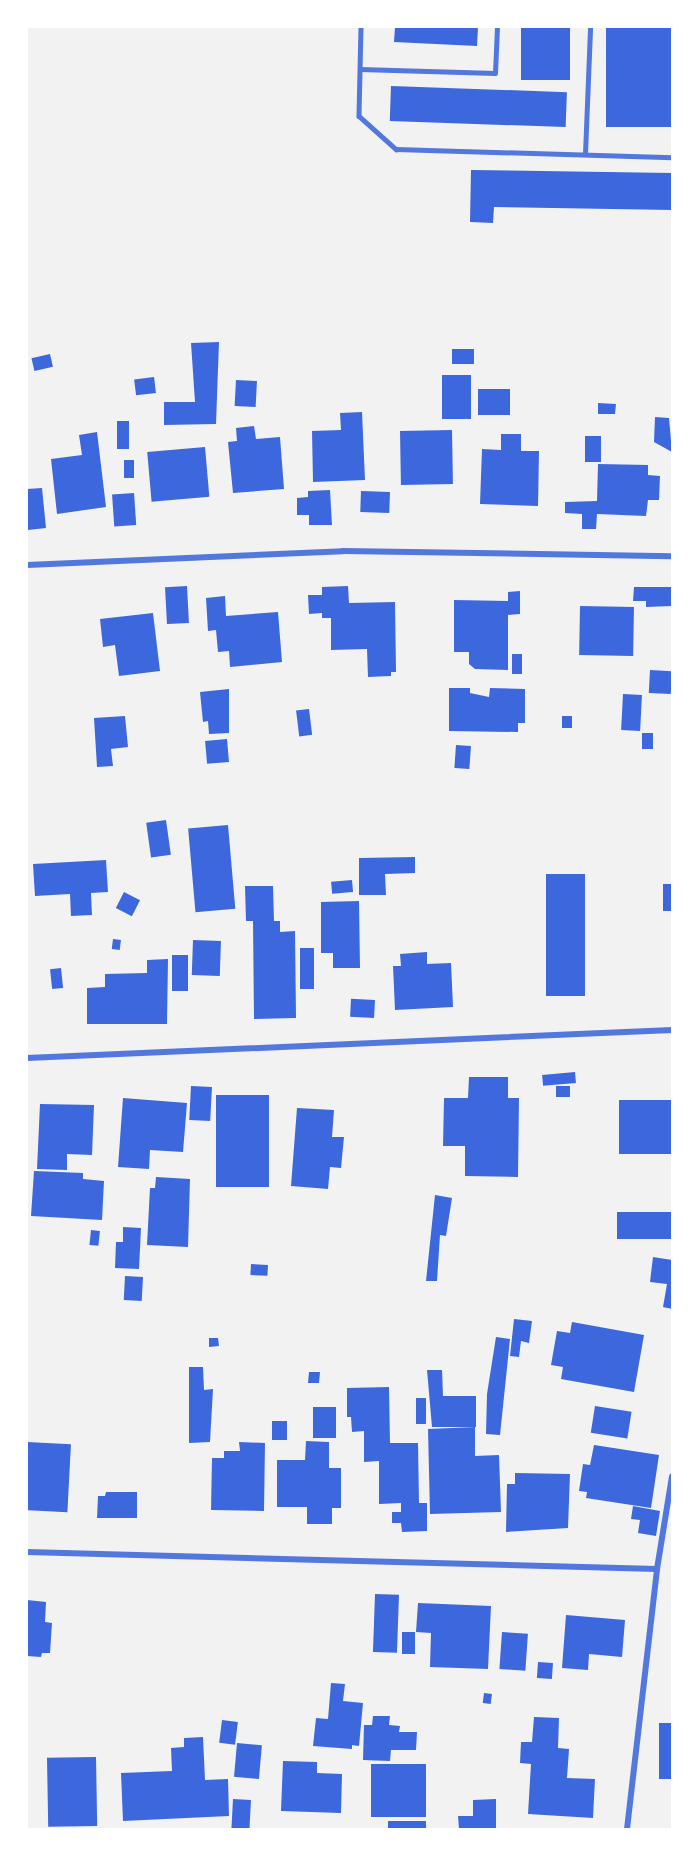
<!DOCTYPE html>
<style>
body{margin:0}
#map{position:relative;width:699px;height:1856px;overflow:hidden;background:#f2f2f2;font-family:Georgia,serif}
div>[style]{position:absolute}
[style*='--x']{left:calc(var(--x)*1px);top:calc(var(--y)*1px);width:calc(var(--w)*1px);rotate:calc(var(--a)*1deg)}
.building>*{inset:0;background:#3d67dc;transform-origin:0 0}
.service>*{height:4.5px;margin:-2.25px;padding:0 2.25px;transform-origin:2.25px;border-radius:2.25px;background:#5277de}
.minor>*{height:6px;margin:-3px;padding:0 3px;transform-origin:3px;border-radius:3px;background:#5277de}
span{translate:-50% -50%;white-space:nowrap;text-align:center;line-height:1.15;-webkit-text-stroke:6px #fff;paint-order:stroke}
.frame{position:absolute;inset:0;border:28px solid #fff;pointer-events:none}
</style>
<div id="map">
<div class="building">
<i style="clip-path:polygon(395px 27px,478px 27px,477px 46px,394px 42px)"></i>
<i style="left:521px;top:27px;width:49px;height:53px"></i>
<i style="left:606px;top:27px;width:66px;height:100px"></i>
<i style="left:391px;top:86px;width:176px;height:35px;rotate:2deg"></i>
<i style="clip-path:polygon(471px 170px,672px 173px,672px 210px,494px 207px,493px 223px,470px 222px)"></i>
<i style="clip-path:polygon(219px 342px,216px 424px,164px 425px,164px 402px,195px 402px,191px 343px)"></i>
<i style="left:452px;top:349px;width:22px;height:15px"></i>
<i style="left:50px;top:354px;width:13px;height:19px;rotate:77deg"></i>
<i style="left:442px;top:375px;width:29px;height:44px"></i>
<i style="left:154px;top:377px;width:16px;height:20px;rotate:83deg"></i>
<i style="left:236px;top:380px;width:21px;height:26px;rotate:3deg"></i>
<i style="left:478px;top:389px;width:32px;height:26px"></i>
<i style="clip-path:polygon(598px 403px,616px 404px,615px 414px,598px 414px)"></i>
<i style="clip-path:polygon(362px 412px,365px 480px,313px 482px,312px 431px,341px 430px,340px 413px)"></i>
<i style="clip-path:polygon(655px 417px,669px 418px,672px 452px,654px 442px)"></i>
<i style="left:117px;top:421px;width:12px;height:28px"></i>
<i style="clip-path:polygon(254px 426px,256px 439px,280px 437px,284px 489px,233px 493px,228px 442px,237px 441px,236px 428px)"></i>
<i style="left:452px;top:430px;width:54px;height:52px;rotate:89deg"></i>
<i style="clip-path:polygon(97px 432px,106px 507px,57px 514px,51px 459px,82px 455px,79px 435px)"></i>
<i style="clip-path:polygon(501px 434px,521px 434px,521px 451px,539px 451px,538px 506px,480px 504px,482px 449px,501px 450px)"></i>
<i style="left:585px;top:436px;width:16px;height:26px"></i>
<i style="left:205px;top:447px;width:50px;height:58px;rotate:85deg"></i>
<i style="left:124px;top:460px;width:10px;height:18px"></i>
<i style="clip-path:polygon(598px 464px,648px 465px,648px 475px,660px 476px,659px 500px,648px 500px,646px 516px,597px 514px,596px 529px,582px 529px,582px 514px,565px 513px,565px 502px,597px 501px)"></i>
<i style="clip-path:polygon(42px 488px,46px 528px,28px 530px,27px 489px)"></i>
<i style="clip-path:polygon(330px 490px,332px 525px,309px 525px,309px 515px,297px 515px,297px 498px,308px 497px,308px 491px)"></i>
<i style="left:361px;top:491px;width:29px;height:21px;rotate:2deg"></i>
<i style="left:134px;top:493px;width:32px;height:22px;rotate:86deg"></i>
<i style="left:187px;top:586px;width:37px;height:22px;rotate:87deg"></i>
<i style="clip-path:polygon(348px 586px,349px 603px,395px 602px,396px 672px,391px 672px,391px 676px,368px 677px,367px 649px,331px 650px,331px 618px,322px 618px,322px 613px,309px 614px,308px 595px,322px 595px,322px 587px)"></i>
<i style="clip-path:polygon(634px 587px,672px 587px,672px 606px,646px 607px,646px 601px,633px 601px)"></i>
<i style="clip-path:polygon(520px 591px,520px 614px,508px 615px,508px 670px,475px 669px,469px 664px,469px 652px,454px 652px,454px 600px,508px 601px,508px 592px)"></i>
<i style="clip-path:polygon(225px 596px,226px 616px,278px 612px,282px 662px,230px 667px,229px 651px,218px 652px,216px 630px,208px 631px,206px 598px)"></i>
<i style="left:580px;top:606px;width:54px;height:49px;rotate:1deg"></i>
<i style="clip-path:polygon(153px 613px,160px 671px,119px 676px,115px 645px,103px 647px,100px 619px)"></i>
<i style="left:512px;top:654px;width:10px;height:20px"></i>
<i style="left:650px;top:670px;width:22px;height:23px;rotate:3deg"></i>
<i style="clip-path:polygon(449px 688px,470px 688px,470px 693px,489px 697px,490px 688px,525px 689px,525px 723px,518px 723px,518px 732px,449px 731px)"></i>
<i style="clip-path:polygon(229px 689px,229px 733px,209px 734px,208px 721px,203px 722px,200px 692px)"></i>
<i style="left:623px;top:694px;width:19px;height:36px;rotate:3deg"></i>
<i style="left:309px;top:709px;width:26px;height:13px;rotate:83deg"></i>
<i style="clip-path:polygon(125px 716px,128px 747px,111px 749px,113px 766px,97px 767px,94px 718px)"></i>
<i style="left:562px;top:716px;width:10px;height:12px"></i>
<i style="left:642px;top:733px;width:11px;height:16px"></i>
<i style="left:227px;top:739px;width:23px;height:22px;rotate:85deg"></i>
<i style="left:456px;top:745px;width:15px;height:23px;rotate:4deg"></i>
<i style="left:166px;top:820px;width:35px;height:20px;rotate:82deg"></i>
<i style="left:228px;top:825px;width:84px;height:40px;rotate:85deg"></i>
<i style="clip-path:polygon(415px 857px,415px 873px,385px 874px,386px 895px,359px 895px,359px 858px)"></i>
<i style="clip-path:polygon(106px 860px,108px 892px,91px 893px,92px 915px,71px 916px,70px 894px,35px 896px,33px 864px)"></i>
<i style="left:546px;top:874px;width:39px;height:122px"></i>
<i style="left:352px;top:880px;width:12px;height:21px;rotate:85deg"></i>
<i style="left:663px;top:884px;width:9px;height:27px"></i>
<i style="clip-path:polygon(245px 886px,273px 886px,274px 921px,280px 921px,280px 932px,295px 931px,296px 1018px,254px 1019px,253px 921px,246px 921px)"></i>
<i style="left:124px;top:892px;width:18px;height:18px;rotate:27deg"></i>
<i style="clip-path:polygon(359px 901px,360px 968px,333px 968px,333px 953px,321px 953px,321px 902px)"></i>
<i style="left:113px;top:939px;width:8px;height:10px;rotate:7deg"></i>
<i style="left:193px;top:940px;width:28px;height:35px;rotate:2deg"></i>
<i style="left:300px;top:948px;width:14px;height:41px"></i>
<i style="clip-path:polygon(427px 952px,427px 964px,451px 963px,453px 1007px,395px 1010px,393px 966px,401px 966px,400px 954px)"></i>
<i style="left:172px;top:955px;width:16px;height:36px"></i>
<i style="clip-path:polygon(168px 959px,167px 1024px,87px 1024px,87px 988px,105px 987px,105px 974px,147px 973px,147px 960px)"></i>
<i style="left:61px;top:968px;width:20px;height:11px;rotate:84deg"></i>
<i style="left:375px;top:1000px;width:18px;height:24px;rotate:93deg"></i>
<i style="left:575px;top:1072px;width:11px;height:33px;rotate:85deg"></i>
<i style="clip-path:polygon(469px 1077px,508px 1077px,508px 1098px,519px 1098px,518px 1177px,465px 1176px,465px 1146px,443px 1146px,444px 1098px,468px 1098px)"></i>
<i style="left:191px;top:1086px;width:21px;height:34px;rotate:3deg"></i>
<i style="left:570px;top:1086px;width:11px;height:14px;rotate:90deg"></i>
<i style="left:216px;top:1095px;width:53px;height:92px"></i>
<i style="clip-path:polygon(123px 1098px,187px 1103px,183px 1152px,150px 1150px,149px 1169px,118px 1167px)"></i>
<i style="left:672px;top:1100px;width:54px;height:53px;rotate:90deg"></i>
<i style="clip-path:polygon(40px 1104px,94px 1105px,92px 1155px,67px 1154px,67px 1170px,37px 1169px)"></i>
<i style="clip-path:polygon(297px 1108px,334px 1110px,332px 1137px,344px 1137px,341px 1168px,330px 1167px,328px 1189px,291px 1186px)"></i>
<i style="clip-path:polygon(34px 1171px,83px 1173px,83px 1179px,104px 1181px,102px 1220px,31px 1216px)"></i>
<i style="clip-path:polygon(156px 1177px,190px 1179px,188px 1247px,147px 1245px,150px 1188px,155px 1188px)"></i>
<i style="clip-path:polygon(435px 1195px,452px 1198px,446px 1236px,440px 1235px,437px 1281px,426px 1281px)"></i>
<i style="left:672px;top:1212px;width:27px;height:55px;rotate:90deg"></i>
<i style="clip-path:polygon(123px 1227px,141px 1228px,139px 1269px,115px 1268px,116px 1242px,123px 1242px)"></i>
<i style="left:91px;top:1230px;width:9px;height:15px;rotate:6deg"></i>
<i style="clip-path:polygon(653px 1257px,672px 1260px,672px 1309px,663px 1307px,667px 1284px,650px 1282px)"></i>
<i style="left:251px;top:1264px;width:17px;height:11px;rotate:3deg"></i>
<i style="left:125px;top:1276px;width:18px;height:24px;rotate:3deg"></i>
<i style="clip-path:polygon(514px 1319px,532px 1321px,529px 1343px,521px 1341px,519px 1357px,510px 1356px)"></i>
<i style="clip-path:polygon(572px 1322px,644px 1335px,634px 1392px,561px 1379px,563px 1367px,551px 1365px,557px 1331px,570px 1333px)"></i>
<i style="clip-path:polygon(496px 1337px,510px 1339px,500px 1435px,486px 1434px,487px 1394px)"></i>
<i style="clip-path:polygon(209px 1338px,218px 1338px,219px 1346px,209px 1347px)"></i>
<i style="clip-path:polygon(189px 1367px,203px 1367px,204px 1390px,213px 1389px,210px 1442px,189px 1443px)"></i>
<i style="clip-path:polygon(427px 1370px,442px 1370px,443px 1396px,476px 1396px,476px 1427px,432px 1427px)"></i>
<i style="clip-path:polygon(309px 1372px,320px 1372px,319px 1383px,308px 1383px)"></i>
<i style="clip-path:polygon(389px 1387px,390px 1443px,418px 1443px,419px 1503px,427px 1503px,427px 1531px,402px 1532px,401px 1523px,392px 1523px,392px 1512px,401px 1512px,401px 1503px,379px 1504px,379px 1461px,364px 1462px,364px 1431px,352px 1432px,351px 1417px,347px 1417px,347px 1388px)"></i>
<i style="left:416px;top:1398px;width:10px;height:26px"></i>
<i style="left:595px;top:1406px;width:37px;height:27px;rotate:9deg"></i>
<i style="left:313px;top:1407px;width:23px;height:31px"></i>
<i style="left:272px;top:1421px;width:15px;height:19px"></i>
<i style="clip-path:polygon(475px 1427px,475px 1456px,499px 1455px,501px 1512px,430px 1514px,428px 1429px)"></i>
<i style="clip-path:polygon(306px 1441px,329px 1442px,329px 1468px,341px 1468px,341px 1508px,332px 1508px,332px 1524px,307px 1524px,307px 1507px,277px 1507px,277px 1460px,305px 1460px)"></i>
<i style="left:27px;top:1442px;width:44px;height:68px;rotate:3deg"></i>
<i style="clip-path:polygon(239px 1442px,265px 1443px,264px 1511px,211px 1510px,212px 1458px,224px 1458px,224px 1451px,240px 1451px)"></i>
<i style="clip-path:polygon(594px 1445px,659px 1455px,651px 1508px,586px 1498px,587px 1492px,579px 1491px,583px 1464px,590px 1465px)"></i>
<i style="clip-path:polygon(515px 1473px,570px 1474px,568px 1528px,506px 1532px,507px 1484px,515px 1484px)"></i>
<i style="clip-path:polygon(106px 1492px,137px 1492px,137px 1518px,97px 1518px,98px 1496px,105px 1496px)"></i>
<i style="clip-path:polygon(633px 1506px,660px 1511px,656px 1536px,638px 1533px,640px 1520px,631px 1519px)"></i>
<i style="left:375px;top:1594px;width:24px;height:58px;rotate:2deg"></i>
<i style="clip-path:polygon(27px 1600px,46px 1602px,45px 1622px,52px 1623px,50px 1653px,42px 1653px,41px 1657px,27px 1656px)"></i>
<i style="clip-path:polygon(418px 1603px,491px 1606px,488px 1669px,430px 1667px,431px 1633px,416px 1632px)"></i>
<i style="clip-path:polygon(566px 1615px,625px 1620px,622px 1657px,589px 1654px,588px 1670px,562px 1668px)"></i>
<i style="left:402px;top:1632px;width:13px;height:22px"></i>
<i style="left:502px;top:1632px;width:26px;height:37px;rotate:4deg"></i>
<i style="left:538px;top:1662px;width:15px;height:16px;rotate:4deg"></i>
<i style="clip-path:polygon(331px 1683px,345px 1684px,343px 1701px,363px 1703px,359px 1746px,352px 1745px,352px 1749px,313px 1746px,316px 1718px,328px 1719px)"></i>
<i style="left:484px;top:1693px;width:8px;height:10px;rotate:7deg"></i>
<i style="clip-path:polygon(373px 1716px,390px 1716px,389px 1725px,400px 1726px,399px 1732px,417px 1732px,416px 1750px,391px 1750px,390px 1761px,363px 1760px,364px 1725px,372px 1725px)"></i>
<i style="clip-path:polygon(534px 1717px,559px 1718px,558px 1748px,569px 1749px,567px 1778px,595px 1779px,593px 1818px,528px 1814px,531px 1764px,520px 1763px,521px 1742px,532px 1742px)"></i>
<i style="left:222px;top:1720px;width:16px;height:23px;rotate:7deg"></i>
<i style="left:659px;top:1723px;width:13px;height:56px"></i>
<i style="clip-path:polygon(203px 1737px,205px 1780px,228px 1779px,229px 1816px,123px 1821px,121px 1773px,172px 1771px,171px 1748px,184px 1747px,184px 1738px)"></i>
<i style="left:237px;top:1743px;width:25px;height:34px;rotate:5deg"></i>
<i style="left:96px;top:1757px;width:69px;height:49px;rotate:89deg"></i>
<i style="clip-path:polygon(283px 1761px,317px 1762px,317px 1773px,342px 1774px,341px 1813px,281px 1811px)"></i>
<i style="left:371px;top:1764px;width:55px;height:53px"></i>
<i style="left:233px;top:1799px;width:18px;height:30px;rotate:3deg"></i>
<i style="clip-path:polygon(496px 1799px,496px 1829px,459px 1829px,458px 1816px,473px 1816px,473px 1800px)"></i>
<i style="left:388px;top:1821px;width:38px;height:8px"></i>
</div>
<div class="service">
<i style="--x:361;--y:27;--w:89;--a:91.3"></i>
<i style="--x:359;--y:116;--w:50;--a:41.7"></i>
<i style="--x:396;--y:149;--w:276;--a:1.7"></i>
<i style="--x:360;--y:69;--w:135;--a:1.7"></i>
<i style="--x:495;--y:73;--w:46;--a:-87.5"></i>
<i style="--x:585;--y:154;--w:127;--a:-87.7"></i>
</div>
<div class="minor">
<i style="--x:27;--y:565;--w:316;--a:-2.5"></i>
<i style="--x:343;--y:551;--w:329;--a:0.9"></i>
<i style="--x:27;--y:1058;--w:646;--a:-2.49"></i>
<i style="--x:27;--y:1552;--w:630;--a:1.55"></i>
<i style="--x:627;--y:1829;--w:262;--a:-83.4"></i>
<i style="--x:657;--y:1569;--w:94;--a:-80.8"></i>
</div>
<div class="frame"></div>
</div>
